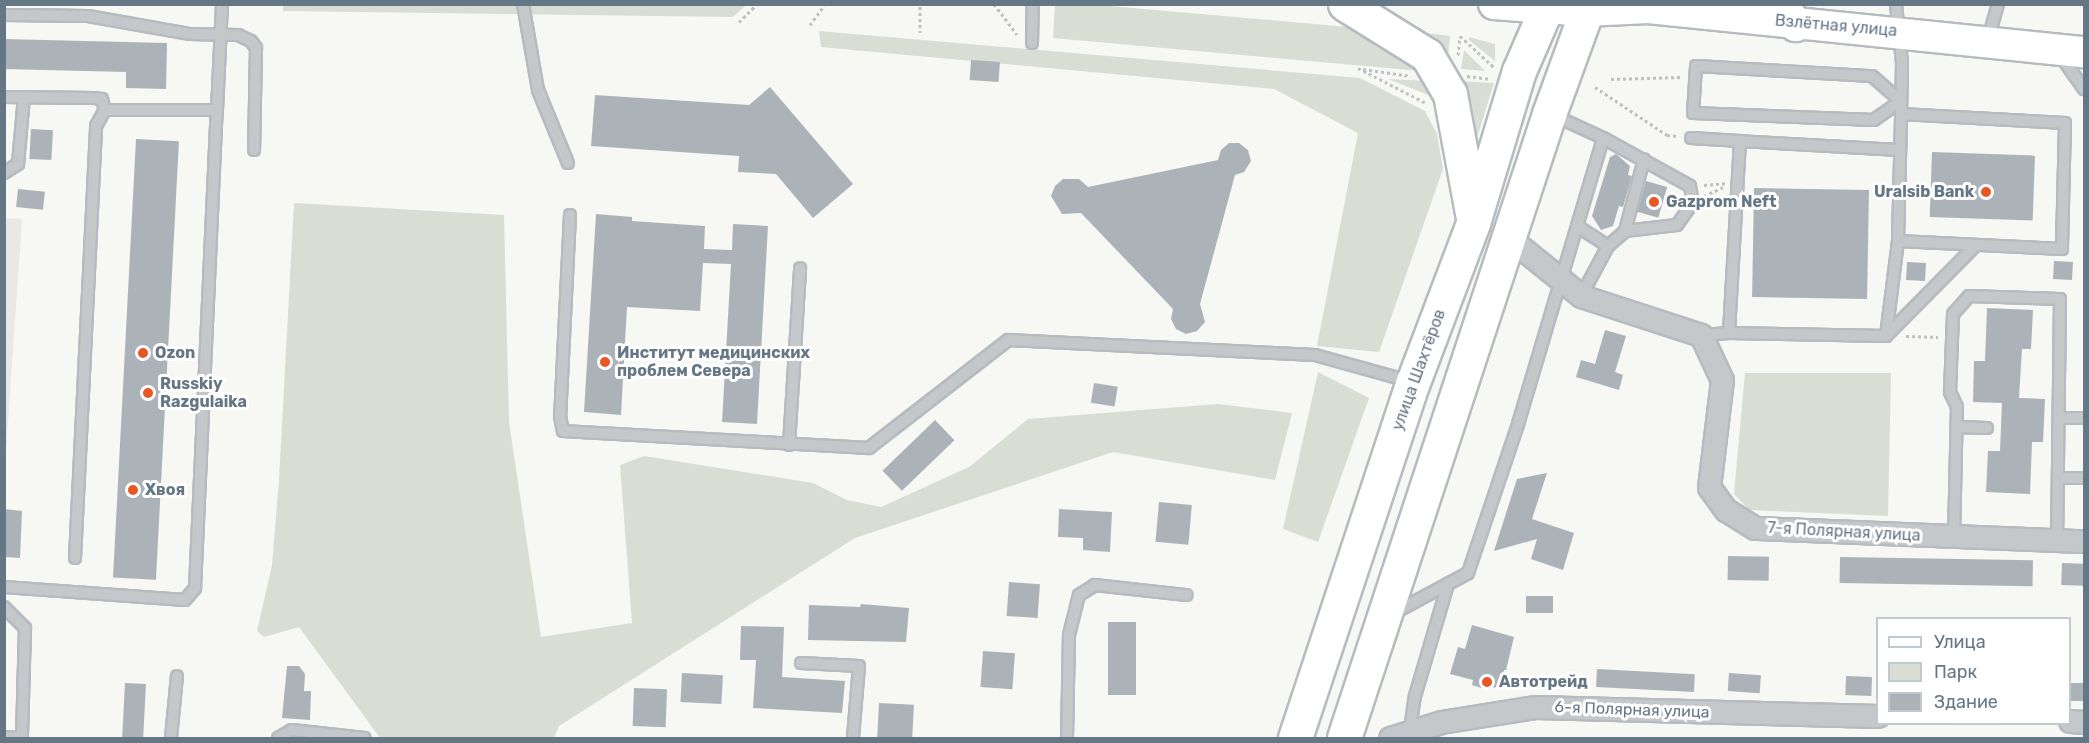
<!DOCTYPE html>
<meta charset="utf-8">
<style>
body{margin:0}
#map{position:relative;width:2089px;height:743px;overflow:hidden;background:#f7f7f3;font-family:Rubik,sans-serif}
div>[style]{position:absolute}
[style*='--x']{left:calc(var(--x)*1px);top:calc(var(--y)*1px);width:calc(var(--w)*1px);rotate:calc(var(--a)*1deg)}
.built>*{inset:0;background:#e7e8e7}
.green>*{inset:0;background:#d8ded4}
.building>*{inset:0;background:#abb3b9;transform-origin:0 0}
.path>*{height:3px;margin-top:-1.5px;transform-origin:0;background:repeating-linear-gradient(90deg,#bec0c2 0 3px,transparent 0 6px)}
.roads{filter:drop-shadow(2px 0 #b6bbc0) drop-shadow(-2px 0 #b6bbc0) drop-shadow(0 2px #b6bbc0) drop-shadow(0 -2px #b6bbc0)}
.lane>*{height:10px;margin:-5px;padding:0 5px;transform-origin:5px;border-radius:5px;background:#c4c8cb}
.street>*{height:21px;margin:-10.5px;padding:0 10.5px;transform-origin:10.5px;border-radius:10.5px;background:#c4c8cb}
.secondary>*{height:30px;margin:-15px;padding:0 15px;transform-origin:15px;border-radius:15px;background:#fff}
.primary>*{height:33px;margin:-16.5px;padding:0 16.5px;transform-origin:16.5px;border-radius:16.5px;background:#fff}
.dots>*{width:16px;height:16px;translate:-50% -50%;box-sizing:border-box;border:3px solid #fff;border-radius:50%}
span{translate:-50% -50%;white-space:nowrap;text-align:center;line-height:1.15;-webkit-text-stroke:6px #fff;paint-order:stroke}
.street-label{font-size:16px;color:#657685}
.poi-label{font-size:16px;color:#657685;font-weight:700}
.right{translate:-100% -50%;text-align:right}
.left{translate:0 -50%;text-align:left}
.frame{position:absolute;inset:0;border:6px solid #657685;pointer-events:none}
.legend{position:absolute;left:1876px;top:617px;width:195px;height:108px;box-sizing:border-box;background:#fff;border:2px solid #c1c8ce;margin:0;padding:8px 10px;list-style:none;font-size:18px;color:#657685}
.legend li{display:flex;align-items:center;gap:12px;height:30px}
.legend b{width:30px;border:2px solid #c1c8ce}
</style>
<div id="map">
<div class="built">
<i style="clip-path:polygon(4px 218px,22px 219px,6px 451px,4px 451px)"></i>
</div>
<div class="green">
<i style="clip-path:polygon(283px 4px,746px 5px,733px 17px,283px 11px)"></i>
<i style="clip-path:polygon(1055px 5px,1098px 5px,1371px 29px,1421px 71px,1053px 38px)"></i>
<i style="clip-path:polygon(819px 31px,1360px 78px,1425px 111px,1437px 134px,1443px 169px,1379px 352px,1317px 346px,1358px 133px,1274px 89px,821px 47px)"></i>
<i style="clip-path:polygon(1418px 32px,1450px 36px,1447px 66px)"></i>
<i style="clip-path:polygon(1469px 37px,1495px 44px,1495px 61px,1469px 40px)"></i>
<i style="clip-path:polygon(1464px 50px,1485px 71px,1461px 69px)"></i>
<i style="clip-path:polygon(1388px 79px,1428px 81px,1431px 96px)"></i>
<i style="clip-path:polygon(1456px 81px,1494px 83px,1471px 157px)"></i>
<i style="clip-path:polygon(294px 203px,504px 215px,509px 422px,541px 637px,632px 623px,620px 465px,644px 456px,813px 483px,847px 500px,881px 507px,969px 467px,1028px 419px,1218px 404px,1292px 413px,1275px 480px,1113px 452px,855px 538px,559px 726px,554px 738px,380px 738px,299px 627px,264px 637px,257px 631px,272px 565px,279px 480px)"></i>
<i style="clip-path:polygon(1318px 372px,1369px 398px,1318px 542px,1283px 529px)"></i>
<i style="clip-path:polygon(1745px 373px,1891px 373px,1888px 516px,1749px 510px,1734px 494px)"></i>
</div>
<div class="building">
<i style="clip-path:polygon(4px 39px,167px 43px,166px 89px,126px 88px,126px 72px,4px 69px)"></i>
<i style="left:971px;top:60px;width:29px;height:20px;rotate:4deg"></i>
<i style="clip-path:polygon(770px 87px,853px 184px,813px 218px,776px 174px,738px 172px,739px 156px,591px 146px,595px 95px,749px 105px)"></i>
<i style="left:31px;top:129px;width:22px;height:30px;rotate:3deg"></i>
<i style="left:136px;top:139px;width:43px;height:439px;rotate:3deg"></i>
<i style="clip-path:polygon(1229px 143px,1239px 143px,1248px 150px,1251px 161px,1244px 172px,1235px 175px,1200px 304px,1205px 322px,1197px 331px,1186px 334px,1176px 329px,1171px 319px,1173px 309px,1081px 213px,1062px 214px,1051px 196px,1055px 186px,1063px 179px,1079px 179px,1088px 187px,1218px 160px,1221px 150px)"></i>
<i style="left:1932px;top:152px;width:103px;height:65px;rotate:2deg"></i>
<i style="clip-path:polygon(1616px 154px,1630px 166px,1628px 175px,1632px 176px,1623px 207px,1619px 206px,1613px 226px,1601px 230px,1592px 216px,1610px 157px)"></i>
<i style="left:1646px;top:181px;width:22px;height:32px;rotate:16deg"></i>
<i style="left:1754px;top:188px;width:115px;height:109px;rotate:1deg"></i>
<i style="left:18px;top:189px;width:27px;height:18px;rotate:6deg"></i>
<i style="clip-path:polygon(596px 214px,632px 217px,632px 221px,705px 226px,704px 249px,732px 250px,733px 224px,768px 226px,757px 424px,722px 422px,731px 264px,703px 263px,700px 311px,627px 307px,621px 415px,584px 412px)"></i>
<i style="left:2054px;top:261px;width:19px;height:18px;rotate:3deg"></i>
<i style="left:1907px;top:262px;width:19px;height:18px;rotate:3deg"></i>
<i style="clip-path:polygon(1987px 308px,2033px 310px,2031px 349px,2022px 349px,2019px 398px,2045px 399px,2043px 442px,2032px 442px,2030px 494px,1986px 492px,1988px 451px,2000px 451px,2002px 403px,1973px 402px,1974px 361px,1985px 361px)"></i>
<i style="clip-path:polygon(1605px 330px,1626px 336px,1615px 372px,1623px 375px,1619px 390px,1576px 377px,1581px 360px,1595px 364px)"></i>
<i style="left:1094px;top:383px;width:24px;height:20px;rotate:9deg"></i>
<i style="left:935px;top:420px;width:28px;height:73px;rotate:46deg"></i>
<i style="clip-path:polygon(1547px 473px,1532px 519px,1574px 533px,1563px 570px,1531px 559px,1537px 539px,1494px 551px,1517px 479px)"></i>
<i style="left:1159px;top:502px;width:33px;height:40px;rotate:5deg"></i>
<i style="clip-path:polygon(4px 509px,22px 511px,20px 558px,4px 557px)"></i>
<i style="clip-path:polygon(1059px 509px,1112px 512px,1110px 552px,1083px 550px,1083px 538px,1058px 537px)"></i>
<i style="left:1728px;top:556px;width:41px;height:24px;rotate:1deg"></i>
<i style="left:1840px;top:557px;width:193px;height:26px;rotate:1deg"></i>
<i style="left:2062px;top:563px;width:23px;height:22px;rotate:2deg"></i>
<i style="left:1009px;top:582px;width:31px;height:34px;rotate:4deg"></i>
<i style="left:1526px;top:596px;width:27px;height:17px"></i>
<i style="clip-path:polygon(861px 604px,909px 608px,906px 642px,808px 640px,809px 605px,860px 607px)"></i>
<i style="left:1108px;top:622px;width:28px;height:73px"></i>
<i style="clip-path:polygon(1472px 625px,1514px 637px,1502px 687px,1481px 688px,1472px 685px,1473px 680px,1450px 674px,1458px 647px,1465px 649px)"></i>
<i style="clip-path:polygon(741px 626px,784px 627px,782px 677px,845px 681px,842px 713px,753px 708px,756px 660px,740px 660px)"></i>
<i style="left:983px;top:651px;width:32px;height:36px;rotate:4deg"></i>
<i style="clip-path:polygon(287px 666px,299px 666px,305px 674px,304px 691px,311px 691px,310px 720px,282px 718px)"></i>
<i style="left:1597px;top:669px;width:98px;height:18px;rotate:3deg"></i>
<i style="left:682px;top:673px;width:41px;height:29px;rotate:3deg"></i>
<i style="left:1729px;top:673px;width:32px;height:18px;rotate:4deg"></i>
<i style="left:1846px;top:676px;width:26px;height:19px;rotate:2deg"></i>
<i style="left:125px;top:683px;width:21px;height:55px;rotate:3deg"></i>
<i style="left:2070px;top:683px;width:15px;height:18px"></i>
<i style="left:634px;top:688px;width:33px;height:38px;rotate:2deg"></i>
<i style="left:879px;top:703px;width:35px;height:35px;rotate:3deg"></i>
</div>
<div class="path">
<i style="--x:994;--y:4;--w:38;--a:53"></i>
<i style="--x:739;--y:22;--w:25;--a:-45"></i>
<i style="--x:810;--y:25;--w:26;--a:-54"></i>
<i style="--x:920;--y:33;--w:29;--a:-90"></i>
<i style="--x:1460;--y:36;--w:46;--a:42.4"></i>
<i style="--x:1458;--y:55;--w:19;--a:-84"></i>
<i style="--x:1358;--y:68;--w:76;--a:27.2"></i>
<i style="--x:1363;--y:69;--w:48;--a:8.5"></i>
<i style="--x:1467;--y:76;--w:24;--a:7"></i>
<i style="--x:1611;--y:79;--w:71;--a:-1.6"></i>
<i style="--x:1595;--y:87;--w:87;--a:33.7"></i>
<i style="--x:1667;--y:135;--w:10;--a:6"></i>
<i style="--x:1704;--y:185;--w:21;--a:-5"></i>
<i style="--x:1704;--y:196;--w:21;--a:-25"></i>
<i style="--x:1906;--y:336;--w:32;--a:2"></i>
</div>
<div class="roads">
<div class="lane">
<i style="--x:523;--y:4;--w:87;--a:80.1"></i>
<i style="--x:538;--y:90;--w:79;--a:67.7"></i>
<i style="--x:1896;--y:4;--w:59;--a:84.2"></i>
<i style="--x:1902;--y:63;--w:51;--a:91.1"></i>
<i style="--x:1901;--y:114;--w:164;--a:3.1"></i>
<i style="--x:2065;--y:123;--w:126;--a:91.4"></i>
<i style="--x:2062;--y:249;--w:164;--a:-177.2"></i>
<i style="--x:1898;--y:241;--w:127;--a:-88.6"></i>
<i style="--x:4;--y:15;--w:84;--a:0.7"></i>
<i style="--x:88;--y:16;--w:104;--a:10"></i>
<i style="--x:190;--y:34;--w:48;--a:1.2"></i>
<i style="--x:238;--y:35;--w:14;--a:25"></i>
<i style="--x:251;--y:41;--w:9;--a:54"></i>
<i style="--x:256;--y:48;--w:102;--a:91.1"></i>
<i style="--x:1988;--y:39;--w:36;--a:-74"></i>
<i style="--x:1032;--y:43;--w:39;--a:-89"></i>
<i style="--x:2060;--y:55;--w:42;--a:54.8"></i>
<i style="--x:1696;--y:66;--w:176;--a:3.3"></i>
<i style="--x:1872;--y:76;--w:38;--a:41"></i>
<i style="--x:1901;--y:101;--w:33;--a:145"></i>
<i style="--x:1874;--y:120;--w:181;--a:-177.8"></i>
<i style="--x:1693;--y:113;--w:47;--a:-86.3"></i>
<i style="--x:4;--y:97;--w:90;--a:0.6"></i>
<i style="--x:94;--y:98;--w:8;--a:7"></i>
<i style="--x:102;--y:99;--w:11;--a:75"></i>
<i style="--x:105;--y:110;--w:112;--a:0"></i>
<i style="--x:217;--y:110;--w:106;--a:-87.3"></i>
<i style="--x:1691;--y:138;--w:49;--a:3.5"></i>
<i style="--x:1899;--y:150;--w:159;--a:-176.8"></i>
<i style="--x:1740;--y:141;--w:192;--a:93.3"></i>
<i style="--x:1729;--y:333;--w:157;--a:1.1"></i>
<i style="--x:1886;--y:336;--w:128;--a:-45.3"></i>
<i style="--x:4;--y:173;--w:17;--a:-33"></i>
<i style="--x:18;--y:164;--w:67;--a:-84.9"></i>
<i style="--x:570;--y:215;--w:201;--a:92.8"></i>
<i style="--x:560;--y:416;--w:15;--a:79"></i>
<i style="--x:563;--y:431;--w:306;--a:3.2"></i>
<i style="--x:869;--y:448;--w:176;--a:-37.8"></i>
<i style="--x:1008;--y:340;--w:307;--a:2.8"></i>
<i style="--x:1315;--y:355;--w:98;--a:15.5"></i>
<i style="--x:1577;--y:226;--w:37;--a:33"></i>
<i style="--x:1608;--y:246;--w:23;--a:-41"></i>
<i style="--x:1625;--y:231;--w:52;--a:-6.6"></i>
<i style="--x:1677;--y:225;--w:28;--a:-55"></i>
<i style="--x:1693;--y:202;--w:16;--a:-101"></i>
<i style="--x:1690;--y:186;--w:99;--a:-151.1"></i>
<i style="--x:1625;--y:231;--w:74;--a:-75.2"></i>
<i style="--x:1581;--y:296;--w:57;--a:-61.6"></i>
<i style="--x:1701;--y:335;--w:28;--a:-4"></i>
<i style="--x:1886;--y:336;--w:96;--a:-82.8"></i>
<i style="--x:2060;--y:418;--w:24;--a:0"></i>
<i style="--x:1957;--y:427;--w:30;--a:2"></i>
<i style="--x:789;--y:445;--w:177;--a:-86.4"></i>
<i style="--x:2059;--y:478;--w:25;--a:0"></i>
<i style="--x:1954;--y:537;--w:130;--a:-88.7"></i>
<i style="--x:1957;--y:407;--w:17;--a:-115"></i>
<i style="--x:1950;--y:392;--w:78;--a:-87.8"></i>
<i style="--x:1953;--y:314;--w:24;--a:-48"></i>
<i style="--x:1969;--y:296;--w:91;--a:1.9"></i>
<i style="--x:2060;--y:299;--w:242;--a:90.7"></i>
<i style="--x:75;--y:558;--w:433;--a:-87.2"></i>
<i style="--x:96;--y:126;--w:18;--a:-61"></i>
<i style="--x:4;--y:587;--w:181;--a:4.1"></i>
<i style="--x:185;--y:600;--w:16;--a:-50"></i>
<i style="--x:195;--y:588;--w:479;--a:-87.4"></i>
<i style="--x:4;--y:607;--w:30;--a:45"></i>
<i style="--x:25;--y:628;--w:110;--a:91.6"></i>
<i style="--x:1392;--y:614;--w:86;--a:-28.3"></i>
<i style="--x:1468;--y:573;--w:157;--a:-71.4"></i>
<i style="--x:1518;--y:424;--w:298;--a:-73.4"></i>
<i style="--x:1603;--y:138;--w:55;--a:-155.3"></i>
<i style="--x:801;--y:663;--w:58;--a:3"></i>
<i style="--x:859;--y:666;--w:72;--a:94.8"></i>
<i style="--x:1410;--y:730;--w:34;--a:-82"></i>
<i style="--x:1415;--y:696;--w:117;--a:-73.6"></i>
<i style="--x:4;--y:737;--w:18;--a:3"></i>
<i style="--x:171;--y:738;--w:62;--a:-84.5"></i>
<i style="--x:278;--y:738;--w:16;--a:-30"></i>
<i style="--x:292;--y:730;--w:73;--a:6.3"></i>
<i style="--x:1067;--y:738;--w:103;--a:-88.9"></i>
<i style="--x:1069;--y:635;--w:41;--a:-76"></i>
<i style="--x:1079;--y:595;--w:19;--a:-32"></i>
<i style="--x:1095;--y:585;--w:92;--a:6.3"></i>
</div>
<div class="street">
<i style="--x:1508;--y:237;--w:94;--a:38.9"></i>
<i style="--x:1581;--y:296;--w:126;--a:18"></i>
<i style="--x:1701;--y:335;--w:50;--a:65"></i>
<i style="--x:1722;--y:380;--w:108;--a:96.9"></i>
<i style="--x:1709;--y:487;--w:29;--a:54"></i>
<i style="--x:1726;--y:510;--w:34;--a:32"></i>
<i style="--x:1755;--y:528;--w:329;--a:2.3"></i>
<i style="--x:2070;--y:721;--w:14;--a:4"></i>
<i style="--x:1390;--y:738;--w:53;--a:-17.4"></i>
<i style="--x:1441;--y:722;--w:96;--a:-9"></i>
<i style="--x:1536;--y:707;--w:342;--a:1.5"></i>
</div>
<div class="secondary">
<i style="--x:1494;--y:4;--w:92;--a:4.4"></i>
<i style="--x:1586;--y:11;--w:62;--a:-2.8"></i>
<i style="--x:1648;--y:8;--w:438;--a:5.8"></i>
</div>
<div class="primary">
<i style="--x:1345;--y:4;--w:97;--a:31.9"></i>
<i style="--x:1427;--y:55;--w:45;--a:59.5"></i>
<i style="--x:1450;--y:94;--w:121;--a:79.5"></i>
<i style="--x:1779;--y:4;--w:26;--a:51"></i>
<i style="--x:1295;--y:738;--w:375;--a:-71.7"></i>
<i style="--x:1413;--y:382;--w:170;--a:-69.3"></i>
<i style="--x:1473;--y:223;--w:159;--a:-73.2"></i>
<i style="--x:1519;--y:71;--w:73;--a:-66.6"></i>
<i style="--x:1344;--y:738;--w:657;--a:-71.81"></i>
<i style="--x:1549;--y:114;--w:117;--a:-70"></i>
</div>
</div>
<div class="dots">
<i style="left:1986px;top:192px;background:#e85623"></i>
<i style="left:1654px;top:202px;background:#e85623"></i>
<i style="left:143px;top:353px;background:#e85623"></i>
<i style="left:605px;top:362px;background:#e85623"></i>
<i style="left:148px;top:393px;background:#e85623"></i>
<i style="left:133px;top:490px;background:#e85623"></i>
<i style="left:1487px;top:682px;background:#e85623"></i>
</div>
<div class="street-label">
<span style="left:1836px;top:26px;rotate:5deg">Взлётная улица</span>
<span style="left:1419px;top:370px;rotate:-70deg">улица Шахтёров</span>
<span style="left:1844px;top:532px;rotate:3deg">7-я Полярная улица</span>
<span style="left:1632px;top:710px;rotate:2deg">6-я Полярная улица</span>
</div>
<div class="poi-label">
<span class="right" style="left:1974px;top:192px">Uralsib Bank</span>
<span class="left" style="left:1666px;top:202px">Gazprom Neft</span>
<span class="left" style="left:155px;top:353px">Ozon</span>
<span class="left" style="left:617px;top:362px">Институт медицинских<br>проблем Севера</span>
<span class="left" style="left:160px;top:393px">Russkiy<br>Razgulaika</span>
<span class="left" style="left:145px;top:490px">Хвоя</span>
<span class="left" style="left:1499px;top:682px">Автотрейд</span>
</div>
<div class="frame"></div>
<ul class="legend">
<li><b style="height:8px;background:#fff"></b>Улица</li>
<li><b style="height:16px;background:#d8ded4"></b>Парк</li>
<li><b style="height:16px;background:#abb3b9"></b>Здание</li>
</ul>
</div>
